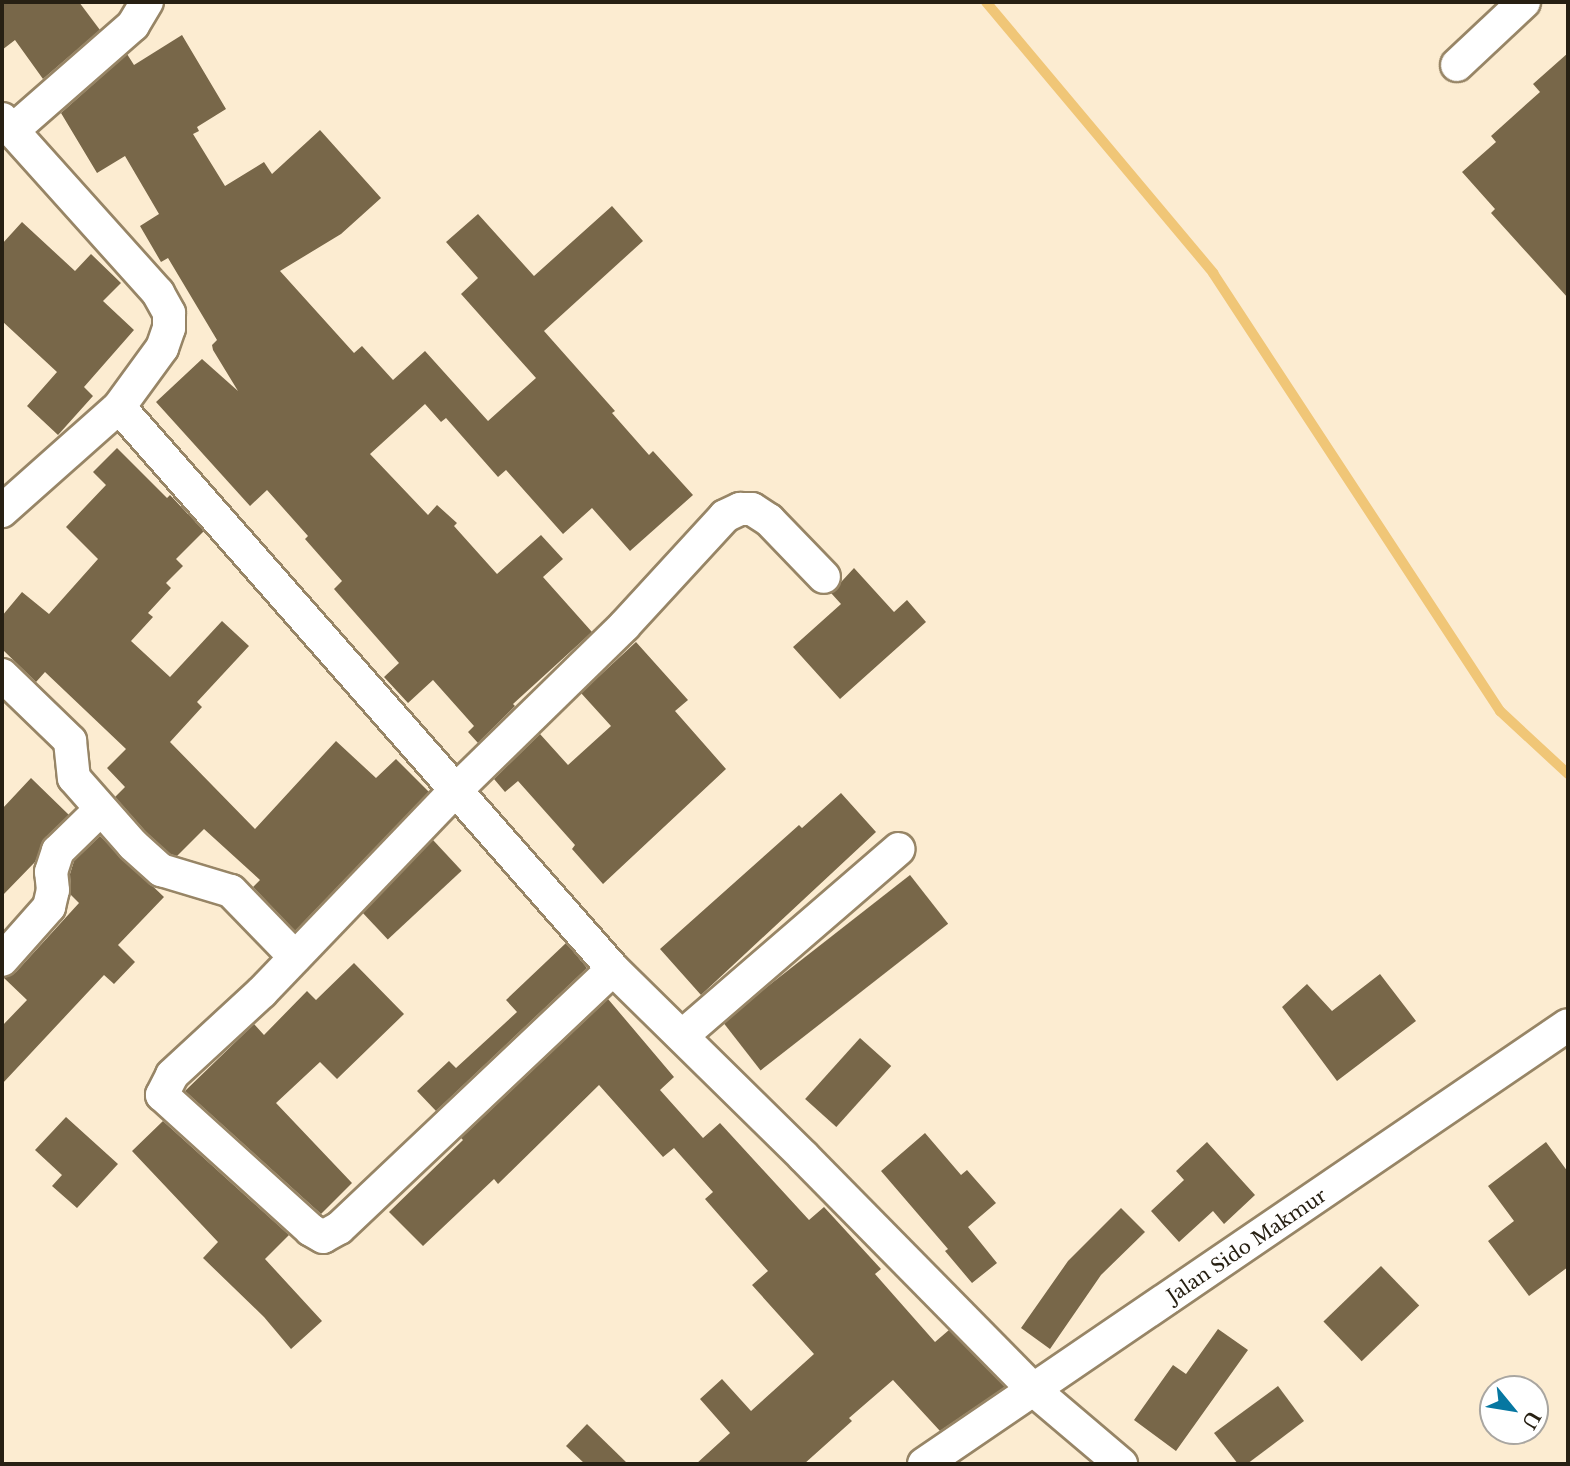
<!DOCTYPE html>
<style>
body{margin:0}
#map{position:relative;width:1570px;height:1466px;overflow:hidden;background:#fcecd1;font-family:"Libre Baskerville",serif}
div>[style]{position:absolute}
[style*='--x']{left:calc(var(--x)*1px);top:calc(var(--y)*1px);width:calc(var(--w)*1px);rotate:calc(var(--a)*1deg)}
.stream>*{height:10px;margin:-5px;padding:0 5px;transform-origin:5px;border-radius:5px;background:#f0c677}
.building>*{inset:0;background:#786749;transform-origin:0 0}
.roads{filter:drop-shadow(2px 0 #978566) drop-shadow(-2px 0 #978566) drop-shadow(0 2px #978566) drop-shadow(0 -2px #978566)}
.street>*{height:32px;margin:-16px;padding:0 16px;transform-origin:16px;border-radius:16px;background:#fff}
span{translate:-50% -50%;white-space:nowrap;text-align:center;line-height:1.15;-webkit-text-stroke:7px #fff;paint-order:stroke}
.street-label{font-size:19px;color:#272013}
.frame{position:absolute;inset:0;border:4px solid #272013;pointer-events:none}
.north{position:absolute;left:1479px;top:1375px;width:70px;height:70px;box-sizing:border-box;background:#fff;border:2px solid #a9a6a1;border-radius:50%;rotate:120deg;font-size:19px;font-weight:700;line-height:28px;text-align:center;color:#272013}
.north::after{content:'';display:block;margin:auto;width:24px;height:32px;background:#0677a1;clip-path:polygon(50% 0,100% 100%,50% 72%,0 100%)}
</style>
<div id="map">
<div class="stream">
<i style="--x:986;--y:2;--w:354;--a:50"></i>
<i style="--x:1213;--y:273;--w:524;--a:56.77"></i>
<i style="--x:1500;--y:711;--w:93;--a:42.8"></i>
</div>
<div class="building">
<i style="clip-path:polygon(2px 2px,79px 2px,100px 30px,43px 79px,15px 40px,2px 50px)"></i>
<i style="clip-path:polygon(182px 35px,226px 109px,197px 127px,199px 131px,193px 134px,225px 186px,264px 162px,272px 174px,320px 130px,381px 198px,341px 234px,280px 271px,354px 353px,362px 346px,393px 380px,425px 351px,488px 421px,536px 378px,461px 294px,478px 278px,446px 242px,478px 214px,534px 276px,612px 206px,643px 241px,544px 331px,615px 411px,612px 413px,649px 455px,653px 451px,693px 495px,630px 551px,592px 508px,563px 534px,506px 470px,498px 477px,446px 418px,441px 422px,425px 404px,370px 454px,428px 515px,437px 505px,457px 523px,454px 526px,497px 574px,541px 535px,563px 559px,543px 577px,592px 632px,513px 704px,515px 706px,478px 743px,468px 732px,474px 726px,433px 680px,408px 703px,384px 677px,399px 663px,334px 589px,342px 581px,305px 539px,308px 536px,267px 490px,250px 506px,156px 402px,202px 359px,238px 391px,213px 350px,212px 345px,217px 340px,168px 258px,161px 262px,140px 226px,159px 214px,125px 156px,97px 173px,61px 113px,127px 54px,134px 65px)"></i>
<i style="clip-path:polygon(1568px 53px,1568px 298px,1491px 213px,1495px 209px,1462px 172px,1496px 142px,1491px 136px,1540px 92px,1533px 84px)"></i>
<i style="clip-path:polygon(22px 222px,75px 271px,91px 254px,121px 283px,103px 301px,134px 330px,84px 387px,93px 396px,58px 435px,27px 406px,57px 372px,2px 321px,2px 244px)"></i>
<i style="clip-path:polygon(117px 448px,167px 498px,170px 495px,204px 531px,176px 559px,183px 566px,166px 583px,171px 588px,148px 613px,153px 617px,131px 641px,170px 677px,222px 621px,249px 646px,197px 702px,202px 707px,170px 742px,255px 829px,336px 741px,376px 778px,396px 759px,429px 792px,295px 931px,253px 887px,260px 880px,204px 829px,177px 856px,170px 854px,146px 832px,115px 797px,125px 787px,107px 768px,126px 749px,45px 672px,36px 682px,2px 649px,2px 616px,22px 592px,49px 614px,98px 559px,66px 527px,106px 485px,93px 472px)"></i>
<i style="clip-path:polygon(854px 568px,894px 612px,907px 600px,926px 622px,840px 699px,793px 647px,841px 604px,831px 593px)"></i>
<i style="clip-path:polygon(636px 642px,688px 700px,675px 711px,726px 769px,603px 884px,572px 849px,575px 845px,518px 781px,505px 792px,494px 779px,540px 734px,568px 765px,611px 726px,581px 693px)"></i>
<i style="clip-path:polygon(31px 778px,69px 815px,45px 838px,35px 862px,2px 896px,2px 809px)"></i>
<i style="clip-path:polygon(841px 793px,876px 832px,701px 995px,660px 949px,799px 825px,802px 828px)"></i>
<i style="clip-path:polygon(100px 836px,164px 897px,118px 945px,135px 962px,114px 984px,104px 975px,2px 1084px,2px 1026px,27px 1000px,4px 978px,16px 972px,79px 903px,71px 895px,70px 874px,74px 861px)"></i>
<i style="left:433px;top:840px;width:42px;height:101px;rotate:47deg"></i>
<i style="left:910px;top:875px;width:62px;height:238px;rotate:52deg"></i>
<i style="clip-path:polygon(566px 943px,587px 968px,436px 1111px,417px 1091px,449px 1061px,456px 1068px,517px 1012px,506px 1000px)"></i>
<i style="clip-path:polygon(354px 963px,404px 1014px,337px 1079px,320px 1062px,276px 1103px,352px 1183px,321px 1214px,185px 1091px,254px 1024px,264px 1035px,307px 991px,316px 1000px)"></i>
<i style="clip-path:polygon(1380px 974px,1416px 1021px,1337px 1081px,1282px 1007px,1307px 984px,1332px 1011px)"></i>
<i style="clip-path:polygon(608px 999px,674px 1077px,660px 1090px,703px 1138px,720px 1123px,809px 1220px,824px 1207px,881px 1269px,875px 1274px,935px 1342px,949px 1330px,1005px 1387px,940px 1431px,893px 1380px,849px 1418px,852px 1421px,804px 1464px,696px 1464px,730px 1433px,700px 1399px,722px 1379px,751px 1411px,814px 1354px,752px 1285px,768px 1271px,705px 1199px,713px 1192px,674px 1148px,663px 1157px,599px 1085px,498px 1184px,494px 1179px,423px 1246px,389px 1212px,463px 1140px,461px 1138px)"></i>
<i style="left:860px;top:1038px;width:42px;height:82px;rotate:42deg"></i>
<i style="clip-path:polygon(66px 1117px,118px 1164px,77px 1208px,52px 1186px,62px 1175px,35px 1150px)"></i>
<i style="clip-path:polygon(163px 1121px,289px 1235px,265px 1259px,322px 1321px,291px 1349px,264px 1317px,203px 1258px,218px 1242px,132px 1151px)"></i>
<i style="clip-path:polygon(925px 1133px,961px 1175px,967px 1170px,996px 1203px,968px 1227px,997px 1263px,972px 1283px,945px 1251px,948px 1249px,881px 1171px)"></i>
<i style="clip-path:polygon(1207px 1142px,1255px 1195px,1224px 1224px,1213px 1211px,1179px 1242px,1151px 1211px,1184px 1180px,1176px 1171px)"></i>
<i style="clip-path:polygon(1546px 1142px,1568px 1172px,1568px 1267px,1529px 1296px,1488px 1241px,1514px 1221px,1488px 1186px)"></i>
<i style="clip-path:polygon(1121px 1208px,1145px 1232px,1101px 1275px,1050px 1349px,1021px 1328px,1068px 1261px)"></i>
<i style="left:1381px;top:1266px;width:55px;height:80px;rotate:46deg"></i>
<i style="clip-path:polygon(1218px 1329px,1248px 1350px,1176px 1451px,1134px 1420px,1173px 1365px,1186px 1374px)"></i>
<i style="clip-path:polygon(1278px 1386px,1304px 1421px,1247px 1464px,1238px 1464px,1214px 1433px)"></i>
<i style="clip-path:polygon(587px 1424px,628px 1464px,585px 1464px,566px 1446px)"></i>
</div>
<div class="roads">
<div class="street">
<i style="--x:1457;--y:65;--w:92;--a:-43.2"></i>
<i style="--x:2;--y:119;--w:234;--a:48.1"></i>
<i style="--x:158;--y:293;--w:23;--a:61"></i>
<i style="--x:169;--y:313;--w:15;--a:90"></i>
<i style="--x:169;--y:328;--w:21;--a:109"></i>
<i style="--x:162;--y:348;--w:73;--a:126.1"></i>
<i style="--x:119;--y:407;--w:157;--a:138.4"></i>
<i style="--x:12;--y:131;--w:161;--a:-41.2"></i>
<i style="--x:133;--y:25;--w:27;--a:-59"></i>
<i style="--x:119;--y:407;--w:748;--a:48.68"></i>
<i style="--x:613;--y:969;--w:268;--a:44.5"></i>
<i style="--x:804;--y:1157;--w:329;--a:45.4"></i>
<i style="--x:1035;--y:1391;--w:113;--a:40.3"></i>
<i style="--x:2;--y:675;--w:95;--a:44.1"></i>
<i style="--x:70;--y:741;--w:37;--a:84"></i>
<i style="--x:74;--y:778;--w:89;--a:48.6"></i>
<i style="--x:133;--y:845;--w:38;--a:42"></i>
<i style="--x:161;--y:870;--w:73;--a:16.7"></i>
<i style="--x:231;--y:891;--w:92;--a:45.9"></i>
<i style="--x:2;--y:960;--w:71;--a:-48.4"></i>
<i style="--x:49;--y:907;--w:17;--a:-77"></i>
<i style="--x:53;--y:890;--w:18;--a:-96"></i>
<i style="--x:51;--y:872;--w:22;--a:-72"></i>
<i style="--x:58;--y:851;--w:59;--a:-44.3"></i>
<i style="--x:613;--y:969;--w:377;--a:136.6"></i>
<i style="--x:339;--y:1228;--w:18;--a:151"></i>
<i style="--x:323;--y:1237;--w:14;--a:-150"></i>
<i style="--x:311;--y:1230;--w:201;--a:-137.8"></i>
<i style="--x:162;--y:1095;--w:22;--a:-63"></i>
<i style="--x:172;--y:1075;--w:122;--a:-42.7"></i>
<i style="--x:262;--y:992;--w:277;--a:-46.2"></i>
<i style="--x:454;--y:792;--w:238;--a:-44.3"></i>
<i style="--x:624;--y:626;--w:149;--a:-47.4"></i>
<i style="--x:725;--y:516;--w:17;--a:-25"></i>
<i style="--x:740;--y:509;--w:12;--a:0"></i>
<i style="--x:752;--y:509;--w:20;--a:33"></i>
<i style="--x:769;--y:520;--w:79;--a:46"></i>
<i style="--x:682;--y:1036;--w:286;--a:-40.8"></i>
<i style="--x:924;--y:1464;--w:779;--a:-34.28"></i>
</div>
</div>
<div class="street-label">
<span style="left:1247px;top:1246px;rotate:-34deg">Jalan Sido Makmur</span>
</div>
<div class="frame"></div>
<div class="north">U</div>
</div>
